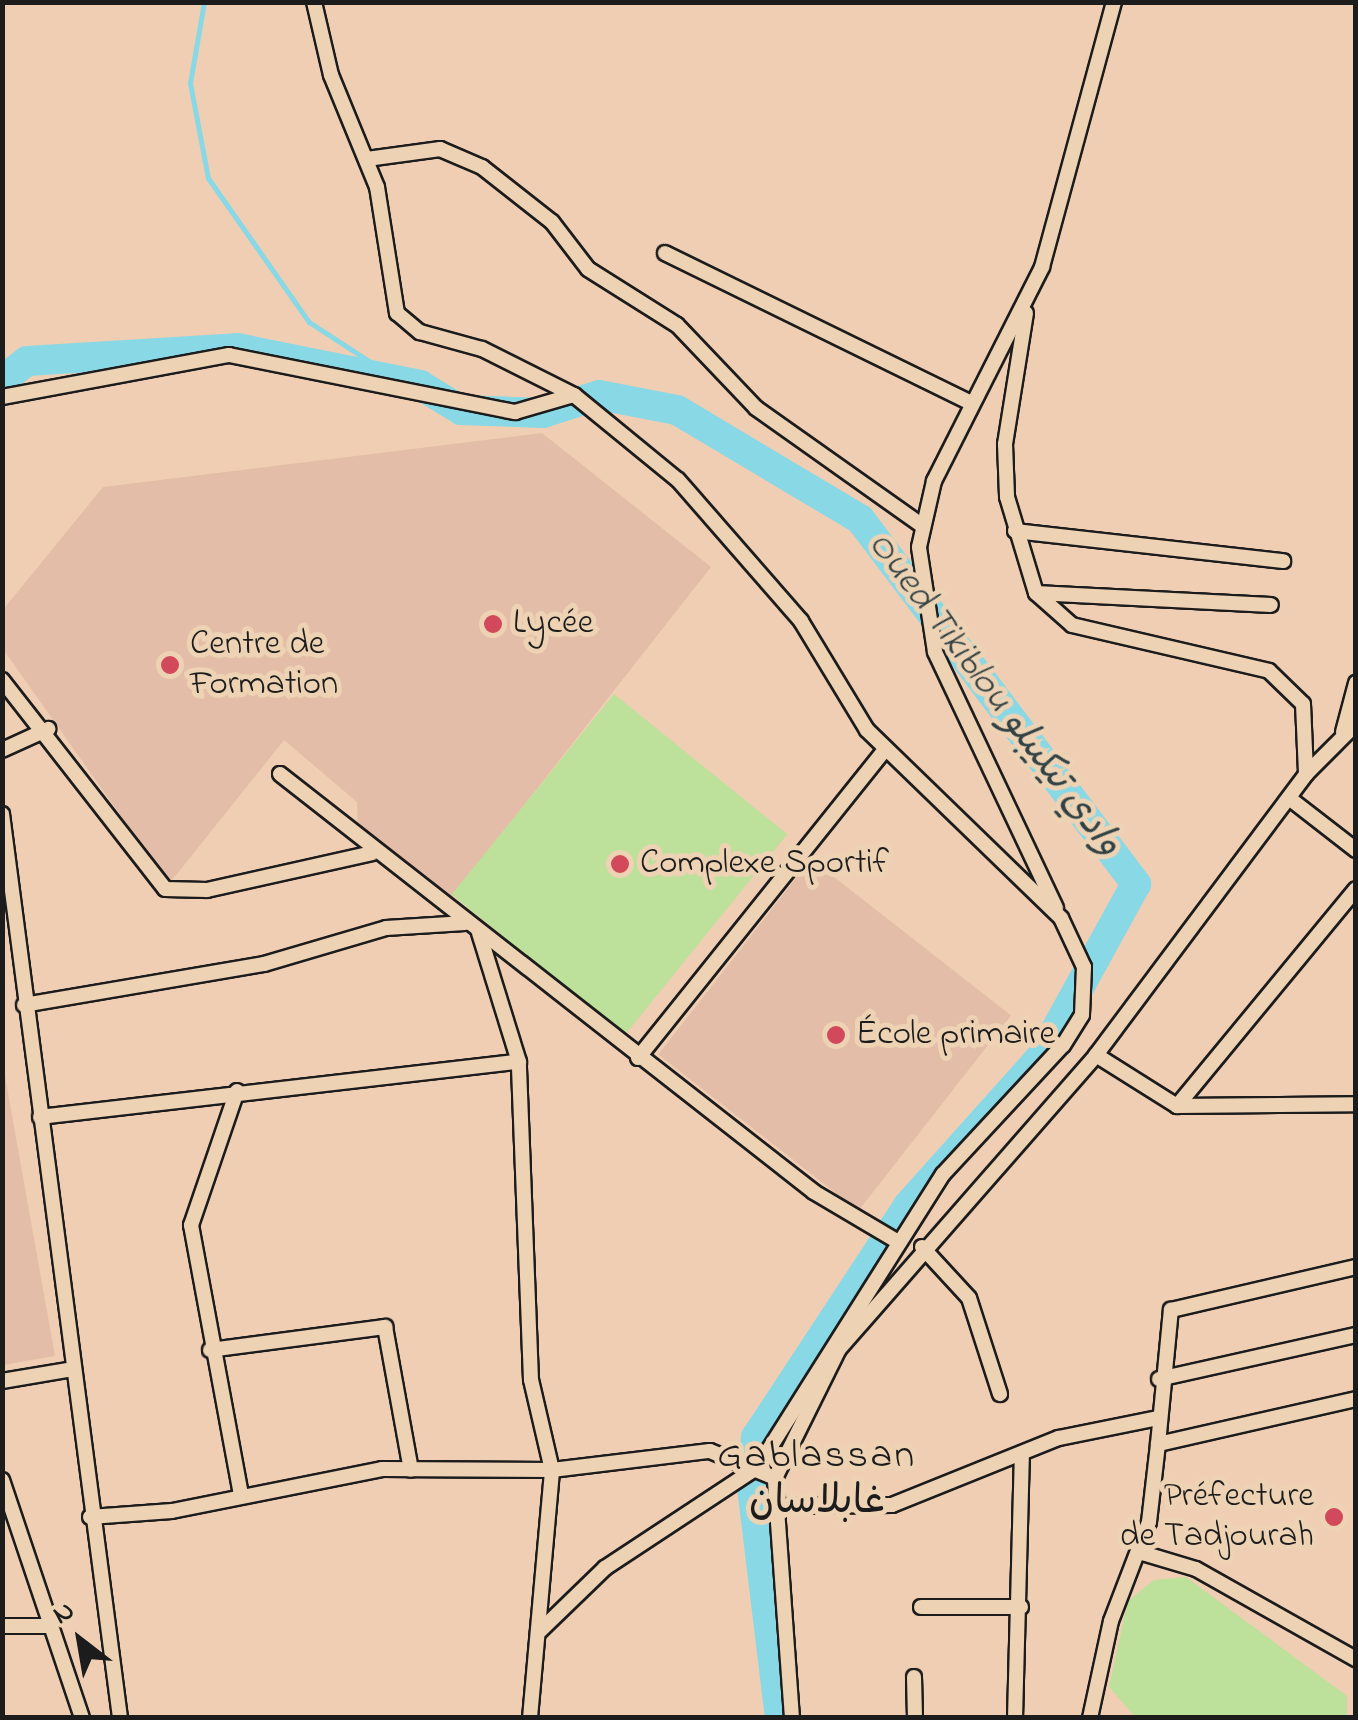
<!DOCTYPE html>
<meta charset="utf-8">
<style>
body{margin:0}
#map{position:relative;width:1358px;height:1720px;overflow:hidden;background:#f0ceb3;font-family:"Indie Flower","Playpen Sans Arabic",sans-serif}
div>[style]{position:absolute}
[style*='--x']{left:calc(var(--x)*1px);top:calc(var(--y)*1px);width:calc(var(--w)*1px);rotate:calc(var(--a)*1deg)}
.built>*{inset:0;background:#e3bda7;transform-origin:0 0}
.green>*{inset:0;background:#bde09a;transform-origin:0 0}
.stream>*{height:5px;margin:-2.5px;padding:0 2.5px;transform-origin:2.5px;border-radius:2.5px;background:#89d8e5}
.river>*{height:30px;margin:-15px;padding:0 15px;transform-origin:15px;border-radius:15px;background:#89d8e5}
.roads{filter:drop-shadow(2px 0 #1c1c1c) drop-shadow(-2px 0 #1c1c1c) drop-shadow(0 2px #1c1c1c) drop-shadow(0 -2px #1c1c1c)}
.street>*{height:14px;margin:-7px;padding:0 7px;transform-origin:7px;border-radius:7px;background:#edd2b4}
.dots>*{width:28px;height:28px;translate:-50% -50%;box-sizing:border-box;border:5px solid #edd2b4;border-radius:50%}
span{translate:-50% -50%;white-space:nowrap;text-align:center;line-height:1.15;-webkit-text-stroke:10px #edd2b4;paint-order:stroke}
.poi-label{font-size:35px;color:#1c1c1c}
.left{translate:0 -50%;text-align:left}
.right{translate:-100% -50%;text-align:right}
.water-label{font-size:38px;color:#324244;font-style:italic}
.quarter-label{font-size:40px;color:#1c1c1c;letter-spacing:2.5px}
.frame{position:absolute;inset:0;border:5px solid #1c1c1c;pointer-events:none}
.north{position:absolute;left:30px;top:1590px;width:100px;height:100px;-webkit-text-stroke:8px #edd2b4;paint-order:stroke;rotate:329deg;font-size:28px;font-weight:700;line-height:40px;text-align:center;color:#1c1c1c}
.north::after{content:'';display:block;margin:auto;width:35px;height:45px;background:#1c1c1c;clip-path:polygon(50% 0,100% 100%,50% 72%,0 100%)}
</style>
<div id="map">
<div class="built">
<i style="clip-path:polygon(542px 433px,711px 567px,448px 902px,358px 833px,357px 802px,284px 740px,169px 884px,3px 649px,2px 611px,103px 487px)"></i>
<i style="left:811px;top:859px;width:254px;height:248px;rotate:38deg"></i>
<i style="clip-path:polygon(3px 1065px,55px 1356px,3px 1365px,2px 1365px)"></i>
</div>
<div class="green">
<i style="left:614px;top:694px;width:223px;height:258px;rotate:39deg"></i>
<i style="clip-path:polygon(1186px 1577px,1347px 1696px,1347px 1717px,1135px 1717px,1109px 1687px,1128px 1601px,1154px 1580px)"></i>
</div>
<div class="stream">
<i style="--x:204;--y:2;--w:82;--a:99.8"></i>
<i style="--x:190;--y:83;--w:97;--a:79.3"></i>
<i style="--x:208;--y:178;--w:176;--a:55"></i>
<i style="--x:309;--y:322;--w:106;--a:33.1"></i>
</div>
<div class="river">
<i style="--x:2;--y:380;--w:31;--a:-37"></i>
<i style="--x:27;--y:361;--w:210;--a:-3.5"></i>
<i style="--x:237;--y:348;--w:187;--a:11.4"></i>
<i style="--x:420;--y:385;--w:48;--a:31.4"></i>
<i style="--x:461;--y:410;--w:82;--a:2.1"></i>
<i style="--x:543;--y:413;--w:59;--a:-17.8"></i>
<i style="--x:599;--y:395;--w:79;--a:10.9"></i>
<i style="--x:677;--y:410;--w:213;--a:30.8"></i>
<i style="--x:860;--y:519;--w:458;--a:52.9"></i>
<i style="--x:1136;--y:884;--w:197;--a:118.8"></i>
<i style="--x:1041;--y:1057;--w:200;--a:131.8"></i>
<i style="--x:908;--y:1206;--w:277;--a:123.3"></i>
<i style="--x:756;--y:1437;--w:50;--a:94.6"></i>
<i style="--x:752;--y:1487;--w:233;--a:83.1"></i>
</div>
<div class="roads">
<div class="street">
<i style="--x:314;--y:2;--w:75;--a:76.9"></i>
<i style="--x:331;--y:75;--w:121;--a:67.7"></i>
<i style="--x:377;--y:187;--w:128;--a:81"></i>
<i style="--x:397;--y:313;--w:30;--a:40"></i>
<i style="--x:420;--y:332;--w:64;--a:15.3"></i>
<i style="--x:482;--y:349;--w:103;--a:26.6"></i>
<i style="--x:574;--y:395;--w:134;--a:39.3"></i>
<i style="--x:678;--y:480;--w:187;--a:48.9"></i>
<i style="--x:801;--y:621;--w:127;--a:58.8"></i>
<i style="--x:867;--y:730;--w:270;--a:44.1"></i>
<i style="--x:1061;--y:918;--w:54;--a:64.9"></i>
<i style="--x:1084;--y:967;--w:48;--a:92.4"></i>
<i style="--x:1082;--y:1015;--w:36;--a:122"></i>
<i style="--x:1063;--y:1045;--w:176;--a:132.9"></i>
<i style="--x:943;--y:1174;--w:347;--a:122.3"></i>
<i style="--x:758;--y:1467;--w:183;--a:146.6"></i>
<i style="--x:605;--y:1568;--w:93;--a:135.9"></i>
<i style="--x:367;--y:159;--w:74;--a:-7.8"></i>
<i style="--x:440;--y:149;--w:46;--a:23.2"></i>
<i style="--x:482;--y:167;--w:89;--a:38.2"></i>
<i style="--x:552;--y:222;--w:59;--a:52.5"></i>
<i style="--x:588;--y:269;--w:105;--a:32.2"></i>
<i style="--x:677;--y:325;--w:115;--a:46.4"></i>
<i style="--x:756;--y:408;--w:202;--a:35.3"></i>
<i style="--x:665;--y:253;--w:341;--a:26.1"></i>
<i style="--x:1026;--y:313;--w:133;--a:99.1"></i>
<i style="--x:1005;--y:444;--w:53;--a:87.8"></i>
<i style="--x:1007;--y:497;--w:100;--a:73.2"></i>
<i style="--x:1036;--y:593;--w:48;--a:41.6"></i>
<i style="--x:1072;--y:625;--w:202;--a:13.1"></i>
<i style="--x:1269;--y:671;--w:47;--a:44.1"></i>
<i style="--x:1303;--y:704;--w:70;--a:87.5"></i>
<i style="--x:2;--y:397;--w:231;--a:-10.5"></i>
<i style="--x:229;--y:355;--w:292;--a:11.3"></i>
<i style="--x:515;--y:412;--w:61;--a:-16.1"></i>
<i style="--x:1015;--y:531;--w:270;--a:6.4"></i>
<i style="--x:1036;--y:593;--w:235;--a:2.9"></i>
<i style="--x:2;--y:680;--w:265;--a:52"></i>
<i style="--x:165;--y:889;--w:42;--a:1.4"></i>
<i style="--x:207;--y:890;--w:169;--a:-12.6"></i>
<i style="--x:1343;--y:732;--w:51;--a:-75.1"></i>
<i style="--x:2;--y:750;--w:51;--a:-24.5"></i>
<i style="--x:280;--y:774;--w:678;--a:38.05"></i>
<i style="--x:814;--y:1192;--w:94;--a:30.7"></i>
<i style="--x:1289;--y:798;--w:85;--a:37.8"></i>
<i style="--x:2;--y:814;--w:912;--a:82.56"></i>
<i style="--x:1056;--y:908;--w:283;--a:-115.3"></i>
<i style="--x:935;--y:652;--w:106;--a:-98.7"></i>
<i style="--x:919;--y:547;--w:68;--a:-77.2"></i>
<i style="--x:934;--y:481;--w:240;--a:-63.2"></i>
<i style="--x:1042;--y:267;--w:275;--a:-74.8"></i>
<i style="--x:24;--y:1005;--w:243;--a:-9.7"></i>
<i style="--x:264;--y:964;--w:127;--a:-16.4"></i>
<i style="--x:386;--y:928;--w:79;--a:-3.6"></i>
<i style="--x:1096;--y:1055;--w:96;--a:32.2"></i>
<i style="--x:1177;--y:1106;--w:179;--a:-0.6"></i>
<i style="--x:638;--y:1058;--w:395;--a:-51.3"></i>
<i style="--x:237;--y:1091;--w:142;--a:108.9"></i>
<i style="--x:191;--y:1225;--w:275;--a:79.5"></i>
<i style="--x:1177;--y:1106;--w:281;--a:-50.5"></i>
<i style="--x:40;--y:1117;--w:482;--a:-6.6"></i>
<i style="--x:922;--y:1247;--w:69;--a:47.3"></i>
<i style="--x:969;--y:1298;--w:101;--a:72.1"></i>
<i style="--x:210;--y:1350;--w:177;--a:-7.5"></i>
<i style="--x:385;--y:1327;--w:145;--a:79.7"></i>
<i style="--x:1159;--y:1379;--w:202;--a:-12.6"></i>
<i style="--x:2;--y:1381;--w:73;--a:-9.5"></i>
<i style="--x:1158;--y:1444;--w:135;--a:-84.5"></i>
<i style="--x:1171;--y:1310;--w:190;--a:-13.1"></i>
<i style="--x:2;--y:1480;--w:251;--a:71.4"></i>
<i style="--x:782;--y:1506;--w:110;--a:-0.5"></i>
<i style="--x:892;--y:1505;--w:180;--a:-21.9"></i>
<i style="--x:1059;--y:1438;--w:101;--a:-11.4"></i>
<i style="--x:90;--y:1517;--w:82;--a:-4.2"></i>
<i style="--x:172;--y:1511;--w:214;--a:-11.3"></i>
<i style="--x:382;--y:1469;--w:170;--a:0.3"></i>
<i style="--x:552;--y:1470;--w:92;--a:-103.1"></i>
<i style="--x:531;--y:1380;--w:318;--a:-92.2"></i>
<i style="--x:519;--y:1062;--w:135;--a:-107.2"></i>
<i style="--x:1139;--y:1552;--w:59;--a:16.6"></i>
<i style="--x:1196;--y:1569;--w:184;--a:29.4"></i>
<i style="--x:921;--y:1607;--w:100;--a:0"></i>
<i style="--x:2;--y:1626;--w:44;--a:0"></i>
<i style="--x:914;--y:1677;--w:41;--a:88.6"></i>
<i style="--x:530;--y:1718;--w:249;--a:-84.9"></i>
<i style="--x:552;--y:1470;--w:159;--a:-6.9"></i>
<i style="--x:710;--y:1451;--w:70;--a:22.6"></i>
<i style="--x:792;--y:1718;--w:241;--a:-94.1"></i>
<i style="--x:775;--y:1478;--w:144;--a:-63.6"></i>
<i style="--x:839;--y:1349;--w:390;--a:-48.8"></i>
<i style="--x:1096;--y:1055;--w:351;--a:-53.2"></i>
<i style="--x:1306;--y:774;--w:71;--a:-45"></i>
<i style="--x:1015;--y:1718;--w:260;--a:-88.5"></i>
<i style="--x:1090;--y:1718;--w:99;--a:-77.8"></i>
<i style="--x:1111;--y:1621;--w:106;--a:-69"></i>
<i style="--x:1149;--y:1522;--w:79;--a:-83.4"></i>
<i style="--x:1158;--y:1444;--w:203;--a:-12.8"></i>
</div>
</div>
<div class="dots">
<i style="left:493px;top:624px;background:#d1495b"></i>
<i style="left:170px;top:665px;background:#d1495b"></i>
<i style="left:620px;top:864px;background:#d1495b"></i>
<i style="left:836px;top:1035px;background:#d1495b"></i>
<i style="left:1334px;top:1517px;background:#d1495b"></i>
</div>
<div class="poi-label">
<span class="left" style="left:513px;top:624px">Lycée</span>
<span class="left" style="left:190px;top:665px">Centre de<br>Formation</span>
<span class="left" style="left:640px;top:864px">Complexe Sportif</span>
<span class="left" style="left:856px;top:1035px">École primaire</span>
<span class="right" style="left:1314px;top:1517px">Préfecture<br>de Tadjourah</span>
</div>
<div class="water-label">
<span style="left:993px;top:695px;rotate:53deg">Oued Tikiblou وادي تيكيبلو</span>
</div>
<div class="quarter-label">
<span style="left:817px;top:1480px">Gablassan<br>غابلاسان</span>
</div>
<div class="frame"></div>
<div class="north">N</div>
</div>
